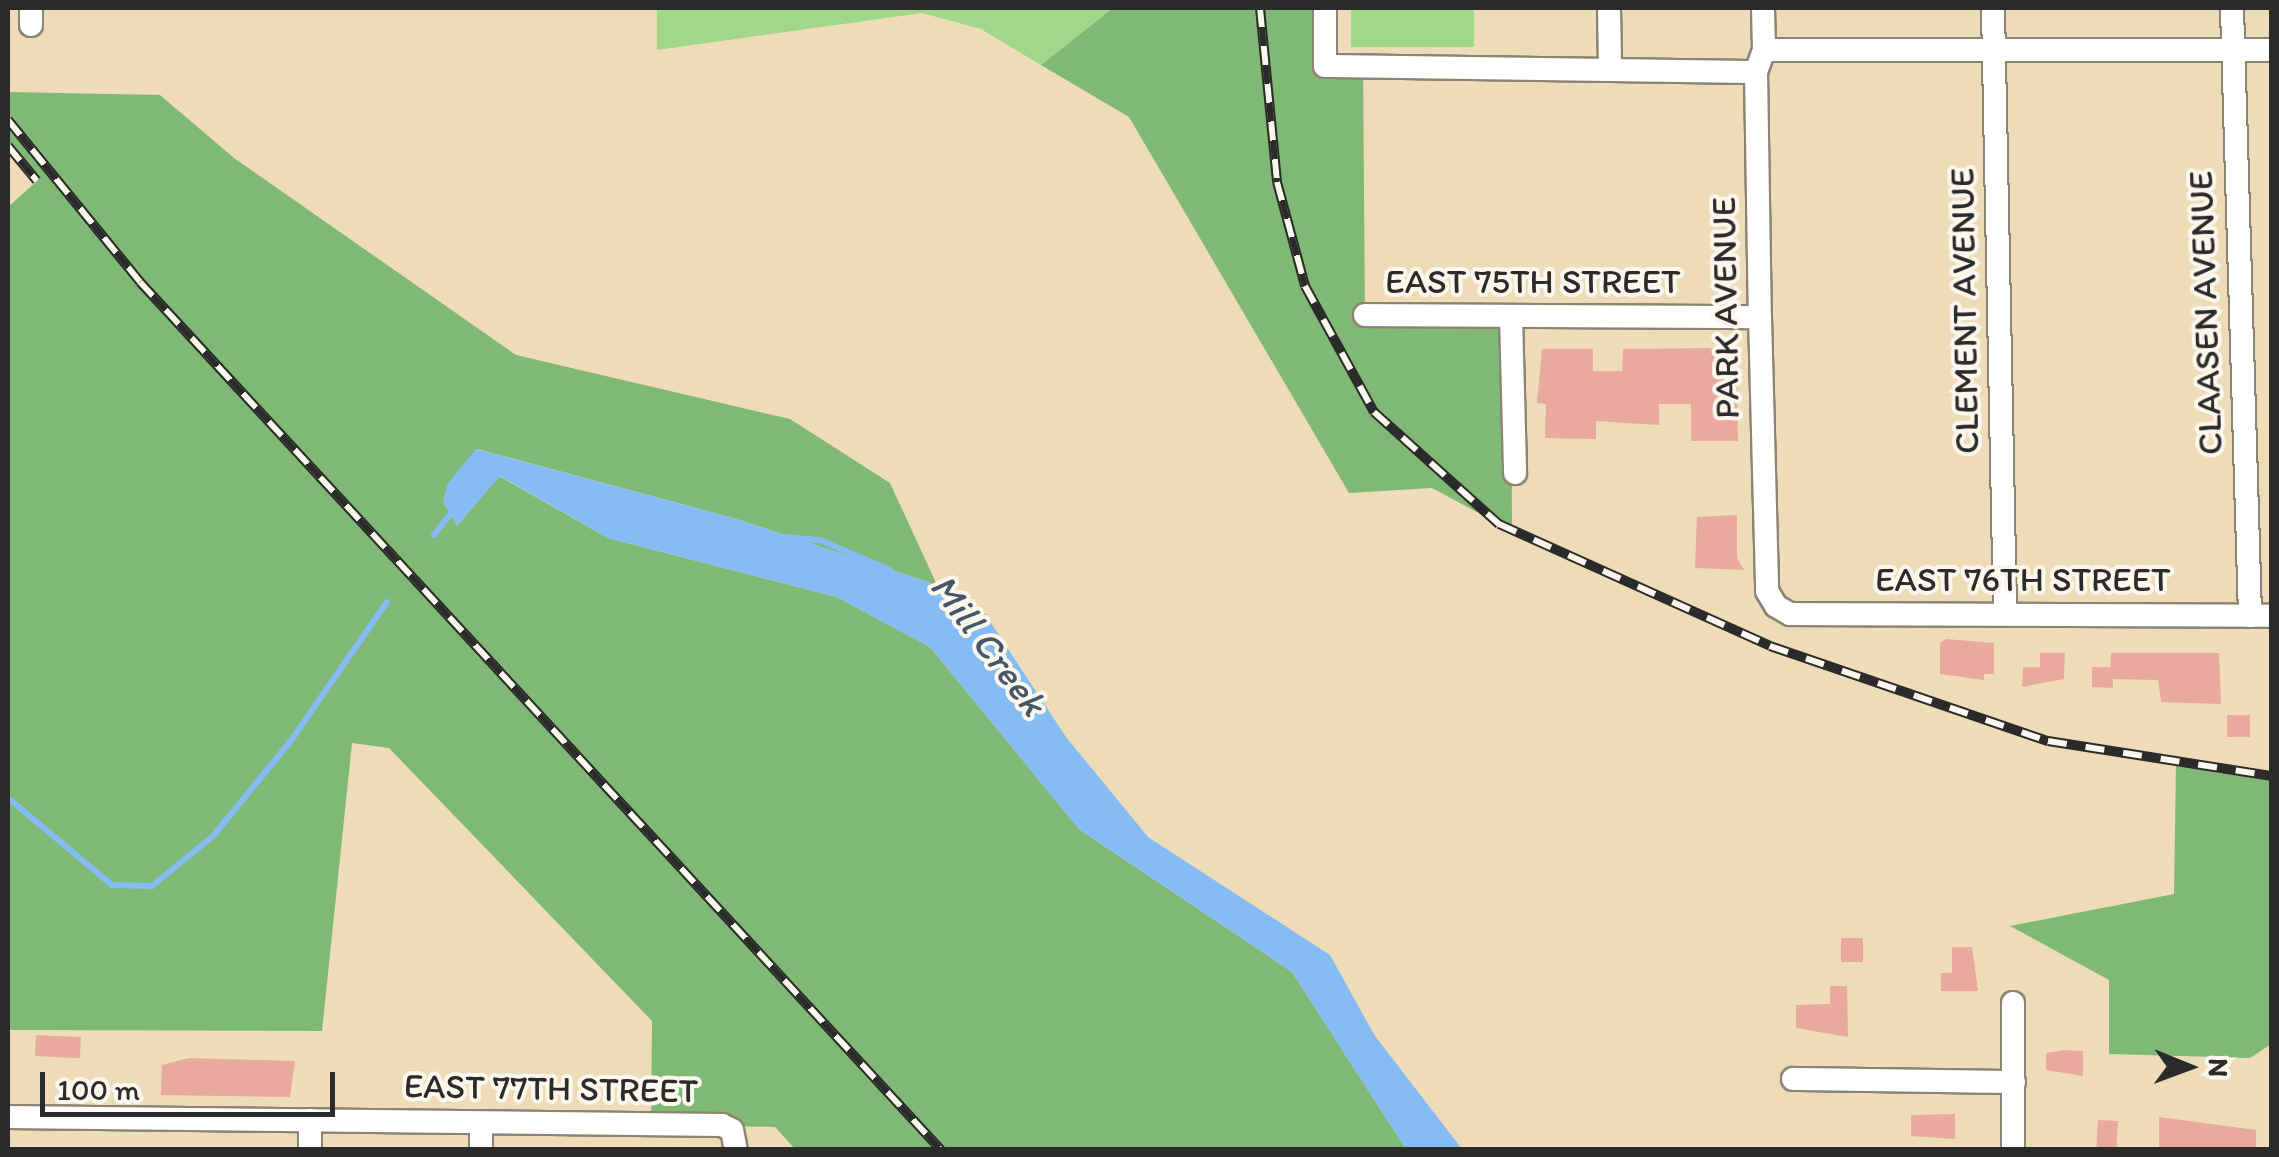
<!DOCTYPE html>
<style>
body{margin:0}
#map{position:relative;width:2279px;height:1157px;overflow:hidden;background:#eedcb9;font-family:Itim,sans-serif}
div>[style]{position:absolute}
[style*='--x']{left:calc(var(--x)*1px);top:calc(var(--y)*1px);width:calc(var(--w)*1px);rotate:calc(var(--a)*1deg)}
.green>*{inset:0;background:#a1d789;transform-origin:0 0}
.forest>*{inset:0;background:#80b875}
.water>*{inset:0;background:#86bcf5}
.stream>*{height:6px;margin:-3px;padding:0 3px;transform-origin:3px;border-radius:3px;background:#86bcf5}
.building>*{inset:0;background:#e9a99d;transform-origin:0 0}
.roads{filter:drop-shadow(2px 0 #8c8472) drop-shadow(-2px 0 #8c8472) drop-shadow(0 2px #8c8472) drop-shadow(0 -2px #8c8472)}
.minor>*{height:22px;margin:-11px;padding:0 11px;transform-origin:11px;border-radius:11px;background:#fff}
.rail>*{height:10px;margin-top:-5px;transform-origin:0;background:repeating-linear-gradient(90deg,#fbf7ec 0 19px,#2b2b2b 0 38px);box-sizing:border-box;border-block:2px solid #2b2b2b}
span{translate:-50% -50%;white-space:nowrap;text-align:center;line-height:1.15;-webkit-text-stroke:8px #fbf7ec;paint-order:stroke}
.street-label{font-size:35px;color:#2b2b2b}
.water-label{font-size:38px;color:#465668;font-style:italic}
.frame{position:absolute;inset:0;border:10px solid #2b2b2b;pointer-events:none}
.north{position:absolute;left:2139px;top:1017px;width:100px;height:100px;-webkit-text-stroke:8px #fbf7ec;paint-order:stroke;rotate:91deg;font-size:28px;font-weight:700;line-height:40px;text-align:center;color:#2b2b2b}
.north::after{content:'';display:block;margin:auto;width:35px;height:45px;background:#2b2b2b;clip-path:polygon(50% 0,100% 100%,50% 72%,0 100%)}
.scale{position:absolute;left:40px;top:1072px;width:295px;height:45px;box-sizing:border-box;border:5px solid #2b2b2b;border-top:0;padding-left:12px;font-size:30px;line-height:35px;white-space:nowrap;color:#2b2b2b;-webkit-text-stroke:8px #fbf7ec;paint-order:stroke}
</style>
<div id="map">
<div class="green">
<i style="clip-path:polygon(657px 8px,1113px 8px,1041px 65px,981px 29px,922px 13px,657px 50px)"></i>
<i style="left:1351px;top:8px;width:123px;height:39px"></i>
</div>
<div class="forest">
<i style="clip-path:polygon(1113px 8px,1325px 8px,1325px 65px,1363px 66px,1365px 315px,1511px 316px,1512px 531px,1432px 488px,1349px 493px,1129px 117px,1041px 65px)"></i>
<i style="clip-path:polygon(8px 92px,160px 95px,234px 158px,516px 355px,790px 419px,890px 483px,937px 585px,733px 518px,477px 449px,443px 501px,457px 526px,499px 476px,608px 538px,837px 597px,930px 647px,1079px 829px,1292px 972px,1406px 1149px,796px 1150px,775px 1127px,651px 1125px,652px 1021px,389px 748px,352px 743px,322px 1031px,8px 1030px,8px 207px,37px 181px,8px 146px)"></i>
<i style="clip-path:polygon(2176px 761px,2271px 776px,2271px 1044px,2250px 1058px,2109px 1054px,2109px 980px,2010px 926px,2174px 894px)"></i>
</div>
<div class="water">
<i style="clip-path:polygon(476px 449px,733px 518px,937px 585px,985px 614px,1066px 737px,1148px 837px,1330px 955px,1375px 1036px,1462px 1149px,1406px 1149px,1292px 972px,1079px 829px,930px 647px,837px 597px,608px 538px,500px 476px,457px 526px,443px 501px,448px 483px)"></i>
</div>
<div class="stream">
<i style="--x:434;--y:535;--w:34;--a:-52"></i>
<i style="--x:784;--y:537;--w:36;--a:5"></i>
<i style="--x:820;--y:540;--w:76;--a:23.2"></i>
<i style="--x:8;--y:798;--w:136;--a:39.9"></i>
<i style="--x:112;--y:885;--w:40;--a:1.4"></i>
<i style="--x:152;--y:886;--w:79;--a:-39.3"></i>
<i style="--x:213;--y:836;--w:122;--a:-50.7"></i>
<i style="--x:290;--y:742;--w:170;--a:-55.3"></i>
</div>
<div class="building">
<i style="clip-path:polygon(1718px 348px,1736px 352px,1738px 441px,1691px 441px,1691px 404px,1659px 404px,1659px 425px,1596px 421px,1596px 439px,1545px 438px,1546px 404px,1537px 403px,1542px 349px,1593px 349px,1593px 371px,1622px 371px,1623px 349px)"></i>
<i style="clip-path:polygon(1737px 515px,1737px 558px,1744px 570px,1695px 568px,1697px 517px)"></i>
<i style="clip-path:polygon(1946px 639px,1994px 643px,1994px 674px,1984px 674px,1984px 680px,1940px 674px,1940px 643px)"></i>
<i style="clip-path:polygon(2040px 653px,2065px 653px,2064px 679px,2022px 687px,2023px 667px,2040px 667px)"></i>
<i style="clip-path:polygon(2111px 653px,2219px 653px,2221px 704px,2161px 702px,2158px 680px,2113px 679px,2113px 688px,2092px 687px,2092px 667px,2110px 667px)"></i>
<i style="left:2227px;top:715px;width:23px;height:22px"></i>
<i style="left:1841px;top:938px;width:22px;height:24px"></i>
<i style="clip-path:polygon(1952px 947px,1972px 947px,1978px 991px,1941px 991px,1941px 973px,1952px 973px)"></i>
<i style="clip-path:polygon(1830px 986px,1847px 986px,1848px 1037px,1796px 1028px,1796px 1005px,1830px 1004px)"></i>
<i style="left:36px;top:1035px;width:45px;height:21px;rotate:3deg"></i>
<i style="clip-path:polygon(2065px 1050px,2083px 1051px,2083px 1076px,2046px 1070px,2046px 1053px)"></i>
<i style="clip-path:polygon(189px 1058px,295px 1061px,290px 1097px,161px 1095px,162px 1065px)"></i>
<i style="clip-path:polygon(1955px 1114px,1955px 1139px,1911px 1136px,1911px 1115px)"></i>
<i style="clip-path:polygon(2159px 1117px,2256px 1130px,2256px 1150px,2159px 1150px)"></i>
<i style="left:2098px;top:1120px;width:20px;height:30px;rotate:3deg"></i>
</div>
<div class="roads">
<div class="minor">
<i style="--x:1325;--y:8;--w:58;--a:90"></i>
<i style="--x:1325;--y:66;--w:431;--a:0.8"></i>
<i style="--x:1609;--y:8;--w:60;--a:89"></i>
<i style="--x:1763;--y:8;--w:42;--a:88.6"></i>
<i style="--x:1764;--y:50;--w:23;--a:110"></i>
<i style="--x:1756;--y:72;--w:245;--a:89.1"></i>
<i style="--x:1760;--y:317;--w:274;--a:88.5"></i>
<i style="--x:1767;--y:591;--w:17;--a:59"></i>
<i style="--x:1776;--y:606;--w:16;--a:30"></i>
<i style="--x:1790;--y:614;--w:482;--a:0.2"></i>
<i style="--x:1993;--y:8;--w:605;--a:88.86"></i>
<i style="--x:2232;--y:8;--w:608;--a:88.3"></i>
<i style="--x:31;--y:25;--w:17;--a:-90"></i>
<i style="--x:1764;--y:50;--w:508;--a:0"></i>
<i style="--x:1365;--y:315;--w:395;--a:0.3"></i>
<i style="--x:1511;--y:316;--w:157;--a:88.5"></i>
<i style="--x:1793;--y:1079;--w:221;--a:0.8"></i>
<i style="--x:8;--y:1117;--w:714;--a:0.64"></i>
<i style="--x:722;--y:1125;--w:11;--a:27"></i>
<i style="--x:732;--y:1130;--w:20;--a:79"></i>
<i style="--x:310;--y:1150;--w:30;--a:-90"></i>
<i style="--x:481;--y:1150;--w:27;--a:-90"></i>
<i style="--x:2013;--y:1150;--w:147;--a:-90"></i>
</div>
</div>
<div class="rail">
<i style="--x:1260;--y:8;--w:175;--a:84.4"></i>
<i style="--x:1277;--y:182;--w:108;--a:74.9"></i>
<i style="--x:1305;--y:286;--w:144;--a:61.3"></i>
<i style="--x:1374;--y:412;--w:168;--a:41.9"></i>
<i style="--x:1499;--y:524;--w:297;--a:24.2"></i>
<i style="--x:1770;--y:646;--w:294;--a:18.9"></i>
<i style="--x:2048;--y:741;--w:227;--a:8.9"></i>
<i style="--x:8;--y:120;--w:209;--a:50.8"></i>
<i style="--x:140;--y:282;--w:1181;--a:47.3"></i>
<i style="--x:8;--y:146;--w:45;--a:50.4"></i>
</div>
<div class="street-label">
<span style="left:1533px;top:281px">EAST 75TH STREET</span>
<span style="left:1725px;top:308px;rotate:-91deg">PARK AVENUE</span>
<span style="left:1964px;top:311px;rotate:-91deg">CLEMENT AVENUE</span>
<span style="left:2205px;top:313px;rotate:-92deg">CLAASEN AVENUE</span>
<span style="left:2023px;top:579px">EAST 76TH STREET</span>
<span style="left:551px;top:1088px;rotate:1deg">EAST 77TH STREET</span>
</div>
<div class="water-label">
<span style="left:988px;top:645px;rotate:53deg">Mill Creek</span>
</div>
<div class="frame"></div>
<div class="north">N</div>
<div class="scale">100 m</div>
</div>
